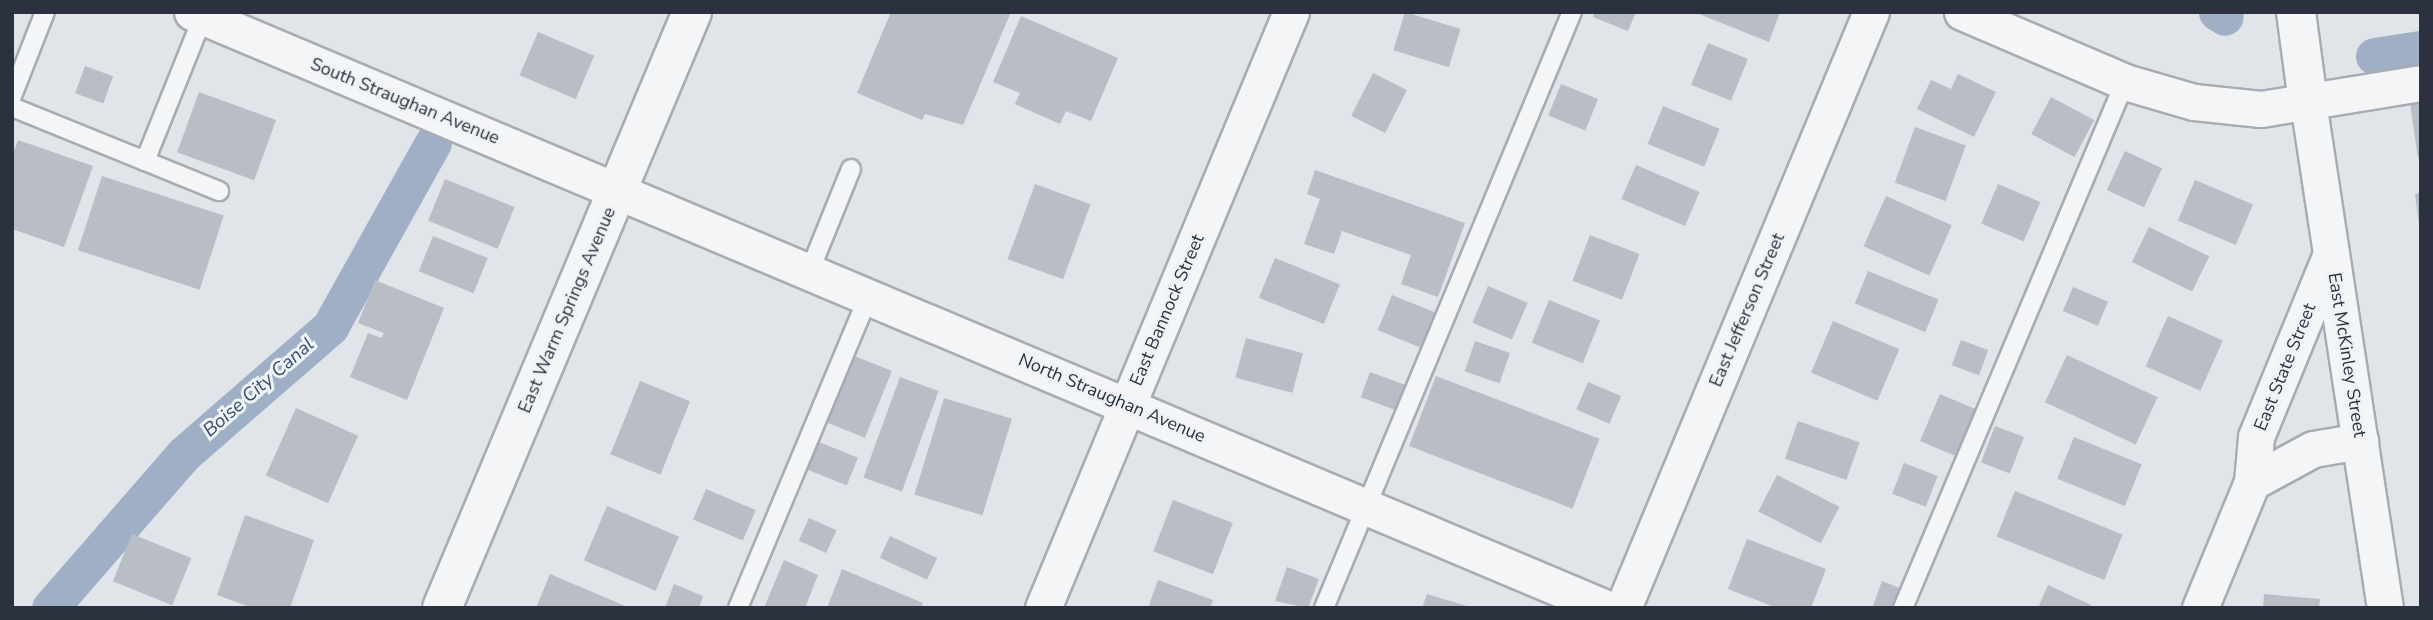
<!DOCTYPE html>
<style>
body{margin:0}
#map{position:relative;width:2433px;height:620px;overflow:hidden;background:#e1e4e9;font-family:"Nunito Sans",sans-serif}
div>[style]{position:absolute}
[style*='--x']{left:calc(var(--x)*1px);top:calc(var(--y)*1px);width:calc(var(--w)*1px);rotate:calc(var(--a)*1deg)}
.canal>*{height:37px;margin:-18.5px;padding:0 18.5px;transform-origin:18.5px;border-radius:18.5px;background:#9fb0c6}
.building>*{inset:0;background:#b9bdc5;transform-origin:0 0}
.roads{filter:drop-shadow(2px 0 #a7abb3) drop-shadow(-2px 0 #a7abb3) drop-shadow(0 2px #a7abb3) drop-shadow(0 -2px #a7abb3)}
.service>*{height:18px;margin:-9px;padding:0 9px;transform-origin:9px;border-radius:9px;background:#f3f5f7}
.minor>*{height:35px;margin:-17.5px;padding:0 17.5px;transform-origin:17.5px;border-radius:17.5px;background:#f3f5f7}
.tertiary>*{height:38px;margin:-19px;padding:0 19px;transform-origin:19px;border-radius:19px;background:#f3f5f7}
span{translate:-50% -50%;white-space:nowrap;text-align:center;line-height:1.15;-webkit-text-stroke:6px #f0f3f6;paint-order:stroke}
.street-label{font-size:18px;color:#2b313f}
.water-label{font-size:19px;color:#384f70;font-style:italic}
.frame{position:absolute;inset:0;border:14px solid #2b313f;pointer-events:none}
</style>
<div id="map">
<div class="canal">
<i style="--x:2217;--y:12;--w:9;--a:32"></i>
<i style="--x:2374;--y:56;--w:48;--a:-8.5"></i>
<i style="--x:50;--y:608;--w:204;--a:-49"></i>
<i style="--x:184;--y:454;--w:194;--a:-41"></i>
<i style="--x:330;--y:327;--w:211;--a:-60.8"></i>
</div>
<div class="building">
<i style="clip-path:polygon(891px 12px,1011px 12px,963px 125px,925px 114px,922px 120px,857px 93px)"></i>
<i style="left:1405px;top:12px;width:58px;height:40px;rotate:17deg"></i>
<i style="clip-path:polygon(1595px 12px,1636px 12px,1628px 31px,1593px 17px)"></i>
<i style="clip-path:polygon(1694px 12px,1780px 12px,1769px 42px)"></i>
<i style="clip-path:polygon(1021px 16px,1118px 58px,1091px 121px,1066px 111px,1060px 124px,1015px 104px,1020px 93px,993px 82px)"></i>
<i style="left:538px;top:32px;width:61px;height:47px;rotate:23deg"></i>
<i style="left:1708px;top:43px;width:43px;height:45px;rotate:22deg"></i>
<i style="left:85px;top:66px;width:30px;height:29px;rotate:20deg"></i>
<i style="left:1373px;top:73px;width:38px;height:48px;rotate:27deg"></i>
<i style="clip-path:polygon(1958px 74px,1996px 92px,1974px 137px,1917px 109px,1931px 80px,1951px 89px)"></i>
<i style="left:1561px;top:84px;width:40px;height:34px;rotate:22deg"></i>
<i style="left:199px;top:92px;width:82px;height:64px;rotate:20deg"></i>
<i style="left:2051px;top:97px;width:49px;height:42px;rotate:28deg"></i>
<i style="clip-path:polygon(2421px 102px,2421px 158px,2418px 158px,2410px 103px)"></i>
<i style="left:1663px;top:106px;width:61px;height:41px;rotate:22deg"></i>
<i style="left:1915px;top:127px;width:54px;height:59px;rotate:20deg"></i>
<i style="clip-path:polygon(18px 140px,93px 166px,64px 247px,12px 229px,12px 156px)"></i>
<i style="left:2125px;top:151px;width:41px;height:43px;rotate:25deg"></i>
<i style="left:1636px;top:165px;width:69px;height:37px;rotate:23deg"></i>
<i style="clip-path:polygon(1315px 170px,1465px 223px,1438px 297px,1401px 284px,1411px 255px,1342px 231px,1334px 254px,1304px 244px,1320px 199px,1307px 194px)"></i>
<i style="left:102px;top:176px;width:128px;height:78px;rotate:18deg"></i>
<i style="left:445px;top:179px;width:75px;height:45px;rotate:22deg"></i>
<i style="left:2195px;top:180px;width:63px;height:44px;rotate:23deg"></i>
<i style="left:1035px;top:184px;width:59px;height:80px;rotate:20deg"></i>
<i style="left:1998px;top:184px;width:46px;height:43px;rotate:23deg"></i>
<i style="clip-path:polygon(2421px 193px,2421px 224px,2419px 224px,2415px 194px)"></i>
<i style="left:1886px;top:196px;width:72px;height:55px;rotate:24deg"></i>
<i style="left:2149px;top:227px;width:67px;height:39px;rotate:26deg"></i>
<i style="left:1590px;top:235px;width:53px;height:49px;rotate:21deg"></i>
<i style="left:433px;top:236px;width:59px;height:38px;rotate:22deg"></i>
<i style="left:1275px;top:258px;width:70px;height:43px;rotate:22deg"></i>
<i style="left:1868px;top:271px;width:76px;height:35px;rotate:22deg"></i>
<i style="clip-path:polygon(375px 280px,444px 308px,407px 400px,350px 377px,368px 333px,381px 338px,384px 333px,358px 323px)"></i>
<i style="left:1488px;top:286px;width:43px;height:40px;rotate:23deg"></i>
<i style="left:2073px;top:287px;width:38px;height:26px;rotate:23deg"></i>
<i style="left:1392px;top:295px;width:50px;height:38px;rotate:22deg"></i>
<i style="left:1549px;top:300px;width:55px;height:46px;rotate:22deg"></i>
<i style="left:2168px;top:316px;width:60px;height:55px;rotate:24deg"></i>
<i style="left:1833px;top:321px;width:72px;height:56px;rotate:23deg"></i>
<i style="left:1246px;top:338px;width:59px;height:41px;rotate:15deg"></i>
<i style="left:1961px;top:340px;width:29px;height:27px;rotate:20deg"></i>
<i style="left:1475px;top:341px;width:37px;height:32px;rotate:19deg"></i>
<i style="left:852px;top:355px;width:43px;height:72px;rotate:22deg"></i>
<i style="left:2067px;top:355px;width:100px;height:52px;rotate:25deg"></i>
<i style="left:1370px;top:372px;width:38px;height:27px;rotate:20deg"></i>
<i style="left:1436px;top:376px;width:175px;height:75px;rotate:21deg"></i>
<i style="left:900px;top:377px;width:41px;height:107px;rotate:20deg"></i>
<i style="left:640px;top:381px;width:54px;height:79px;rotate:22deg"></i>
<i style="left:1588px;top:382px;width:36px;height:30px;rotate:23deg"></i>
<i style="left:1940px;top:394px;width:40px;height:51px;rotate:23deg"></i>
<i style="left:944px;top:398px;width:71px;height:101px;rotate:17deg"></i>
<i style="left:296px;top:408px;width:68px;height:74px;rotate:24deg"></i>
<i style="left:1798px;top:421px;width:65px;height:40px;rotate:19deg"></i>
<i style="left:1995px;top:426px;width:31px;height:39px;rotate:21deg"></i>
<i style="left:2074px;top:437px;width:73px;height:45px;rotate:22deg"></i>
<i style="left:819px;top:442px;width:42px;height:30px;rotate:22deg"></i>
<i style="left:1904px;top:463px;width:36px;height:33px;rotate:21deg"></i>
<i style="left:1777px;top:475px;width:70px;height:41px;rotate:27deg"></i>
<i style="left:706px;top:489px;width:54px;height:33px;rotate:23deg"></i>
<i style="left:2015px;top:491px;width:116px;height:49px;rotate:22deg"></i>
<i style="left:1173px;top:500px;width:64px;height:55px;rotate:21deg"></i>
<i style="left:607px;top:506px;width:78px;height:59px;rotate:23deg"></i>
<i style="clip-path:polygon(245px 515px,314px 540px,290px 608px,253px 608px,217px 595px)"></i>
<i style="left:809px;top:518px;width:30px;height:25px;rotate:24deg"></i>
<i style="left:132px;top:534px;width:64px;height:51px;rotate:22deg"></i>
<i style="left:890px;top:536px;width:52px;height:24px;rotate:25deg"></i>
<i style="clip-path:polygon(1747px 539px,1826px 569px,1811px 608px,1777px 608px,1728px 589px)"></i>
<i style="clip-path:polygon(784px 560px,818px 575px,805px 608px,764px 608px)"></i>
<i style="clip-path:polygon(1287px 567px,1319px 579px,1308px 608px,1275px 601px)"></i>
<i style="clip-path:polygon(842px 569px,923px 603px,921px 608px,827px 608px)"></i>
<i style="clip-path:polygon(550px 574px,630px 608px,536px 608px)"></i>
<i style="clip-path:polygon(1158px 580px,1213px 600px,1210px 608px,1148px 608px)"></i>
<i style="clip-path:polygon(1882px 581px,1902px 589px,1895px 608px,1872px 608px)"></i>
<i style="clip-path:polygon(674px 584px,703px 596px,699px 608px,665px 608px)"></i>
<i style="clip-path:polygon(2048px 585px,2091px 605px,2089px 608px,2038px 608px)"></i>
<i style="clip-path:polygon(1427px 594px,1470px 607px,1470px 608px,1422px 608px)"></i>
<i style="clip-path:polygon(2264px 594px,2320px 599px,2319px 608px,2263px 608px)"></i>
</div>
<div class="roads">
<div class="service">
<i style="--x:12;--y:96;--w:90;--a:-68.6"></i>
<i style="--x:12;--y:107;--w:144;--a:22.1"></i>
<i style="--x:145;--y:161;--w:155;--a:-68.1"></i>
<i style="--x:145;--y:161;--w:80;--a:22.1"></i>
<i style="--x:810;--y:270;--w:109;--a:-67.9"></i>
<i style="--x:738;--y:608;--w:339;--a:-67.3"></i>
<i style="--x:1324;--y:608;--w:646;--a:-67.41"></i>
<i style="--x:1903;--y:608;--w:571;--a:-67.12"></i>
</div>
<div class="minor">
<i style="--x:192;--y:12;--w:1534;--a:22.86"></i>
<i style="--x:1962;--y:12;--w:177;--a:23.2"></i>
<i style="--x:2125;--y:82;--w:72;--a:16.2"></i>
<i style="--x:2194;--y:102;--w:67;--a:6"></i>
<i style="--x:2261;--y:109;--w:162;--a:-9.2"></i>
<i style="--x:2308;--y:102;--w:512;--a:81.35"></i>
<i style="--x:2331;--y:254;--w:198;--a:112.3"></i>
<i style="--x:2256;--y:437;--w:45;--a:95.1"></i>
<i style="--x:2252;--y:482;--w:69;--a:-28.4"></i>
<i style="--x:2313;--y:449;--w:48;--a:-9.7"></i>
<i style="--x:1043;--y:608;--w:646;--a:-67.41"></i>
<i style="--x:1623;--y:608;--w:646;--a:-67.41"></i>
<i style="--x:2200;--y:608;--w:136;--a:-67.6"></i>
</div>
<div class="tertiary">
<i style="--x:2296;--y:12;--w:91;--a:82.4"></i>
<i style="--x:442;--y:608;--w:646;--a:-67.24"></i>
</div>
</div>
<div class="street-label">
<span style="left:405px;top:101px;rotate:22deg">South Straughan Avenue</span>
<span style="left:567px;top:310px;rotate:-67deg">East Warm Springs Avenue</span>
<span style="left:1167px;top:310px;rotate:-67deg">East Bannock Street</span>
<span style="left:1747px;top:310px;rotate:-67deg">East Jefferson Street</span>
<span style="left:2347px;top:355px;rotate:81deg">East McKinley Street</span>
<span style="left:2285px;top:367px;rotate:-68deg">East State Street</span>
<span style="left:1112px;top:398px;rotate:23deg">North Straughan Avenue</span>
</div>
<div class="water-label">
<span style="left:259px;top:388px;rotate:-41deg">Boise City Canal</span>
</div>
<div class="frame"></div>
</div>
